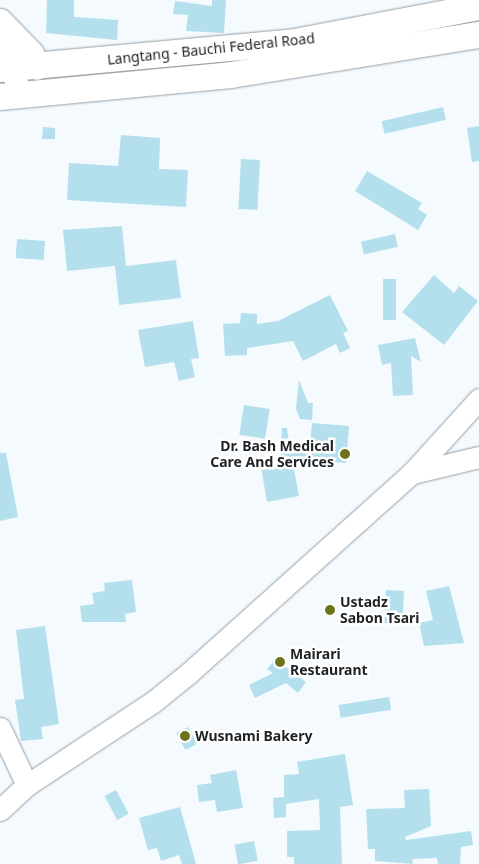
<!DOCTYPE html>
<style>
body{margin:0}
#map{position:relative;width:479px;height:864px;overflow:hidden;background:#f4fafe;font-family:"Noto Sans",sans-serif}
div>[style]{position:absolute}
.building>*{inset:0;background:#b3e0ec;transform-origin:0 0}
.roads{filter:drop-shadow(0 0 1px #979fa5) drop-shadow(0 0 1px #979fa5)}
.minor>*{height:21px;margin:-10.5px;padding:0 10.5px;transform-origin:10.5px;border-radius:10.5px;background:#fff}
.major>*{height:26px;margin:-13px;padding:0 13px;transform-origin:13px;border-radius:13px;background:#fff}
.dots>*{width:14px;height:14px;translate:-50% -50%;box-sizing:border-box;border:2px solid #fff;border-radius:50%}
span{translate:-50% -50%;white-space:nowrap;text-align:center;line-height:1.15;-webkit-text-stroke:5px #fff;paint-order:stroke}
.street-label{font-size:14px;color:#1f2225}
.poi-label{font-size:14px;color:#1f2225;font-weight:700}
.right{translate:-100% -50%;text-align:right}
.left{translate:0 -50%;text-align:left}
</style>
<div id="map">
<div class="building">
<i style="clip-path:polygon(47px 0,74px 0,74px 17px,118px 20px,117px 40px,46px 33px)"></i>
<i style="clip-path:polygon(212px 0,226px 0,224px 33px,186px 31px,188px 15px,173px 14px,175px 1px,212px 6px)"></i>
<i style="left:443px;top:107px;width:13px;height:63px;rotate:77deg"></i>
<i style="clip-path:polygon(479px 126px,479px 161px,472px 162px,467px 128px)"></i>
<i style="clip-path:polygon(43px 127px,55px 128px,55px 139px,42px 139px)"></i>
<i style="clip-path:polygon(121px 135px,160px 138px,159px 169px,188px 170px,186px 207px,67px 200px,69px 163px,118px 166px)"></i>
<i style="left:241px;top:159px;width:19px;height:50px;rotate:3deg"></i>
<i style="clip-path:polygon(367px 171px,422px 203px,418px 209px,427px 215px,418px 230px,355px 191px)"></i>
<i style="clip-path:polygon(122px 226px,126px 266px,176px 260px,181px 298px,119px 305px,115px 266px,67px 271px,63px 230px)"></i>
<i style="left:395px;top:234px;width:13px;height:35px;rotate:77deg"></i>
<i style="left:17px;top:239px;width:28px;height:19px;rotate:4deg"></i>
<i style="clip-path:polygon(434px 275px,454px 293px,459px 286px,478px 301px,444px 345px,402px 312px)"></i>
<i style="left:383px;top:279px;width:13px;height:41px"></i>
<i style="clip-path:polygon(330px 295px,348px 331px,343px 333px,350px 348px,340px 353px,336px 344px,303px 361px,293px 341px,247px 348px,247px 355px,225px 356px,223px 324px,240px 323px,241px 313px,257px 314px,257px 324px,278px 321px)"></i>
<i style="clip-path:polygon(193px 321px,199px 358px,191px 359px,195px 377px,179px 381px,174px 362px,145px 367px,138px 330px)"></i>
<i style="clip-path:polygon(415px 338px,421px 362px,411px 356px,413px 395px,393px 396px,391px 363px,382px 365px,378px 345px)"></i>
<i style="clip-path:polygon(299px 380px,308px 403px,313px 403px,312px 420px,300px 419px,296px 409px)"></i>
<i style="left:244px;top:405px;width:26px;height:30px;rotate:9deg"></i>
<i style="clip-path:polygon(312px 423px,349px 426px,346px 463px,292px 459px,299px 496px,267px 502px,261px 467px,280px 464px,282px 428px,287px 428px,289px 443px,310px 444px)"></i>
<i style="clip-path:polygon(0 453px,6px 453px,18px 517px,0 521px)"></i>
<i style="clip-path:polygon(132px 580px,136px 612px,125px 614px,126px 622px,82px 622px,80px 606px,94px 604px,92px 593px,105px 591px,104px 583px)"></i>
<i style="clip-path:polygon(449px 586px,464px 643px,424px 646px,419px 623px,433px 620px,426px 591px)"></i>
<i style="left:386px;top:590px;width:18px;height:33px;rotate:3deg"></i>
<i style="clip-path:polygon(45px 626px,59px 724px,41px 727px,43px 739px,21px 741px,15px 700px,24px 699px,16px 630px)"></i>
<i style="clip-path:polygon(275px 659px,306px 682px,298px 693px,286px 683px,255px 698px,249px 685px,273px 673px,267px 669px)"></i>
<i style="left:389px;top:697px;width:13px;height:51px;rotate:81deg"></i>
<i style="left:188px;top:727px;width:19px;height:13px;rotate:62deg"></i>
<i style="clip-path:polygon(345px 754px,353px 805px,340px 807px,342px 864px,294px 864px,294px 857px,287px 857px,287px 831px,320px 830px,319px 799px,286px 804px,286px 817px,274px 818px,273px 798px,284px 797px,284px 775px,299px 774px,297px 762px)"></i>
<i style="clip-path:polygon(236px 770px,243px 808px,217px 812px,215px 800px,199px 802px,197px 785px,212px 783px,210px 775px)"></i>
<i style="clip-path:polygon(429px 789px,431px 826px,405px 837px,406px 840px,471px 831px,473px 845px,461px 847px,460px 864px,438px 864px,437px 858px,412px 859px,413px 864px,375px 861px,375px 849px,368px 849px,366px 809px,405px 808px,404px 790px)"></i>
<i style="left:116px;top:790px;width:27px;height:13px;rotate:62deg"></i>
<i style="clip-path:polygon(180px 807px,196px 864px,182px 864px,179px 855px,161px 861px,157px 848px,148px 850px,139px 818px)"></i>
<i style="left:254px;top:841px;width:20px;height:20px;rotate:79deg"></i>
</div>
<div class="roads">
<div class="minor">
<i style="left:0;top:34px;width:36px;rotate:77deg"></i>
<i style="left:8px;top:69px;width:16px;rotate:55deg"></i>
<i style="left:412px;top:473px;width:69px;rotate:-13.4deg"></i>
<i style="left:0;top:728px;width:63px;rotate:64.7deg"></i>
<i style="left:0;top:810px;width:37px;rotate:-43deg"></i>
<i style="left:27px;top:785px;width:151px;rotate:-33.4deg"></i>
<i style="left:153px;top:702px;width:48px;rotate:-39deg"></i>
<i style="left:190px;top:672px;width:298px;rotate:-41.9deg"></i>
<i style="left:412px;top:473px;width:100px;rotate:-47.8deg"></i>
</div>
<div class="major">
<i style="left:0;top:22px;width:45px;rotate:45.9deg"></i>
<i style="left:31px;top:54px;width:14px;rotate:65deg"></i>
<i style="left:0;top:69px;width:296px;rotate:-5.2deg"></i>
<i style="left:295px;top:42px;width:187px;rotate:-10.8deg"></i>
<i style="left:0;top:97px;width:232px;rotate:-5.4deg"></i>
<i style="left:231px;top:75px;width:251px;rotate:-9.2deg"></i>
</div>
</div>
<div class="dots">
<i style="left:345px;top:454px;background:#6d731a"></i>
<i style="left:330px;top:610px;background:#6d731a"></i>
<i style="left:280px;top:662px;background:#6d731a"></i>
<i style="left:185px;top:736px;background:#6d731a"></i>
</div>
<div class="street-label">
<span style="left:211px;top:49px;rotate:-6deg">Langtang - Bauchi Federal Road</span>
</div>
<div class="poi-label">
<span class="right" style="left:334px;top:454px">Dr. Bash Medical<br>Care And Services</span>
<span class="left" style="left:340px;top:610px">Ustadz<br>Sabon Tsari</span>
<span class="left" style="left:290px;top:662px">Mairari<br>Restaurant</span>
<span class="left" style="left:195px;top:736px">Wusnami Bakery</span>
</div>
</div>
